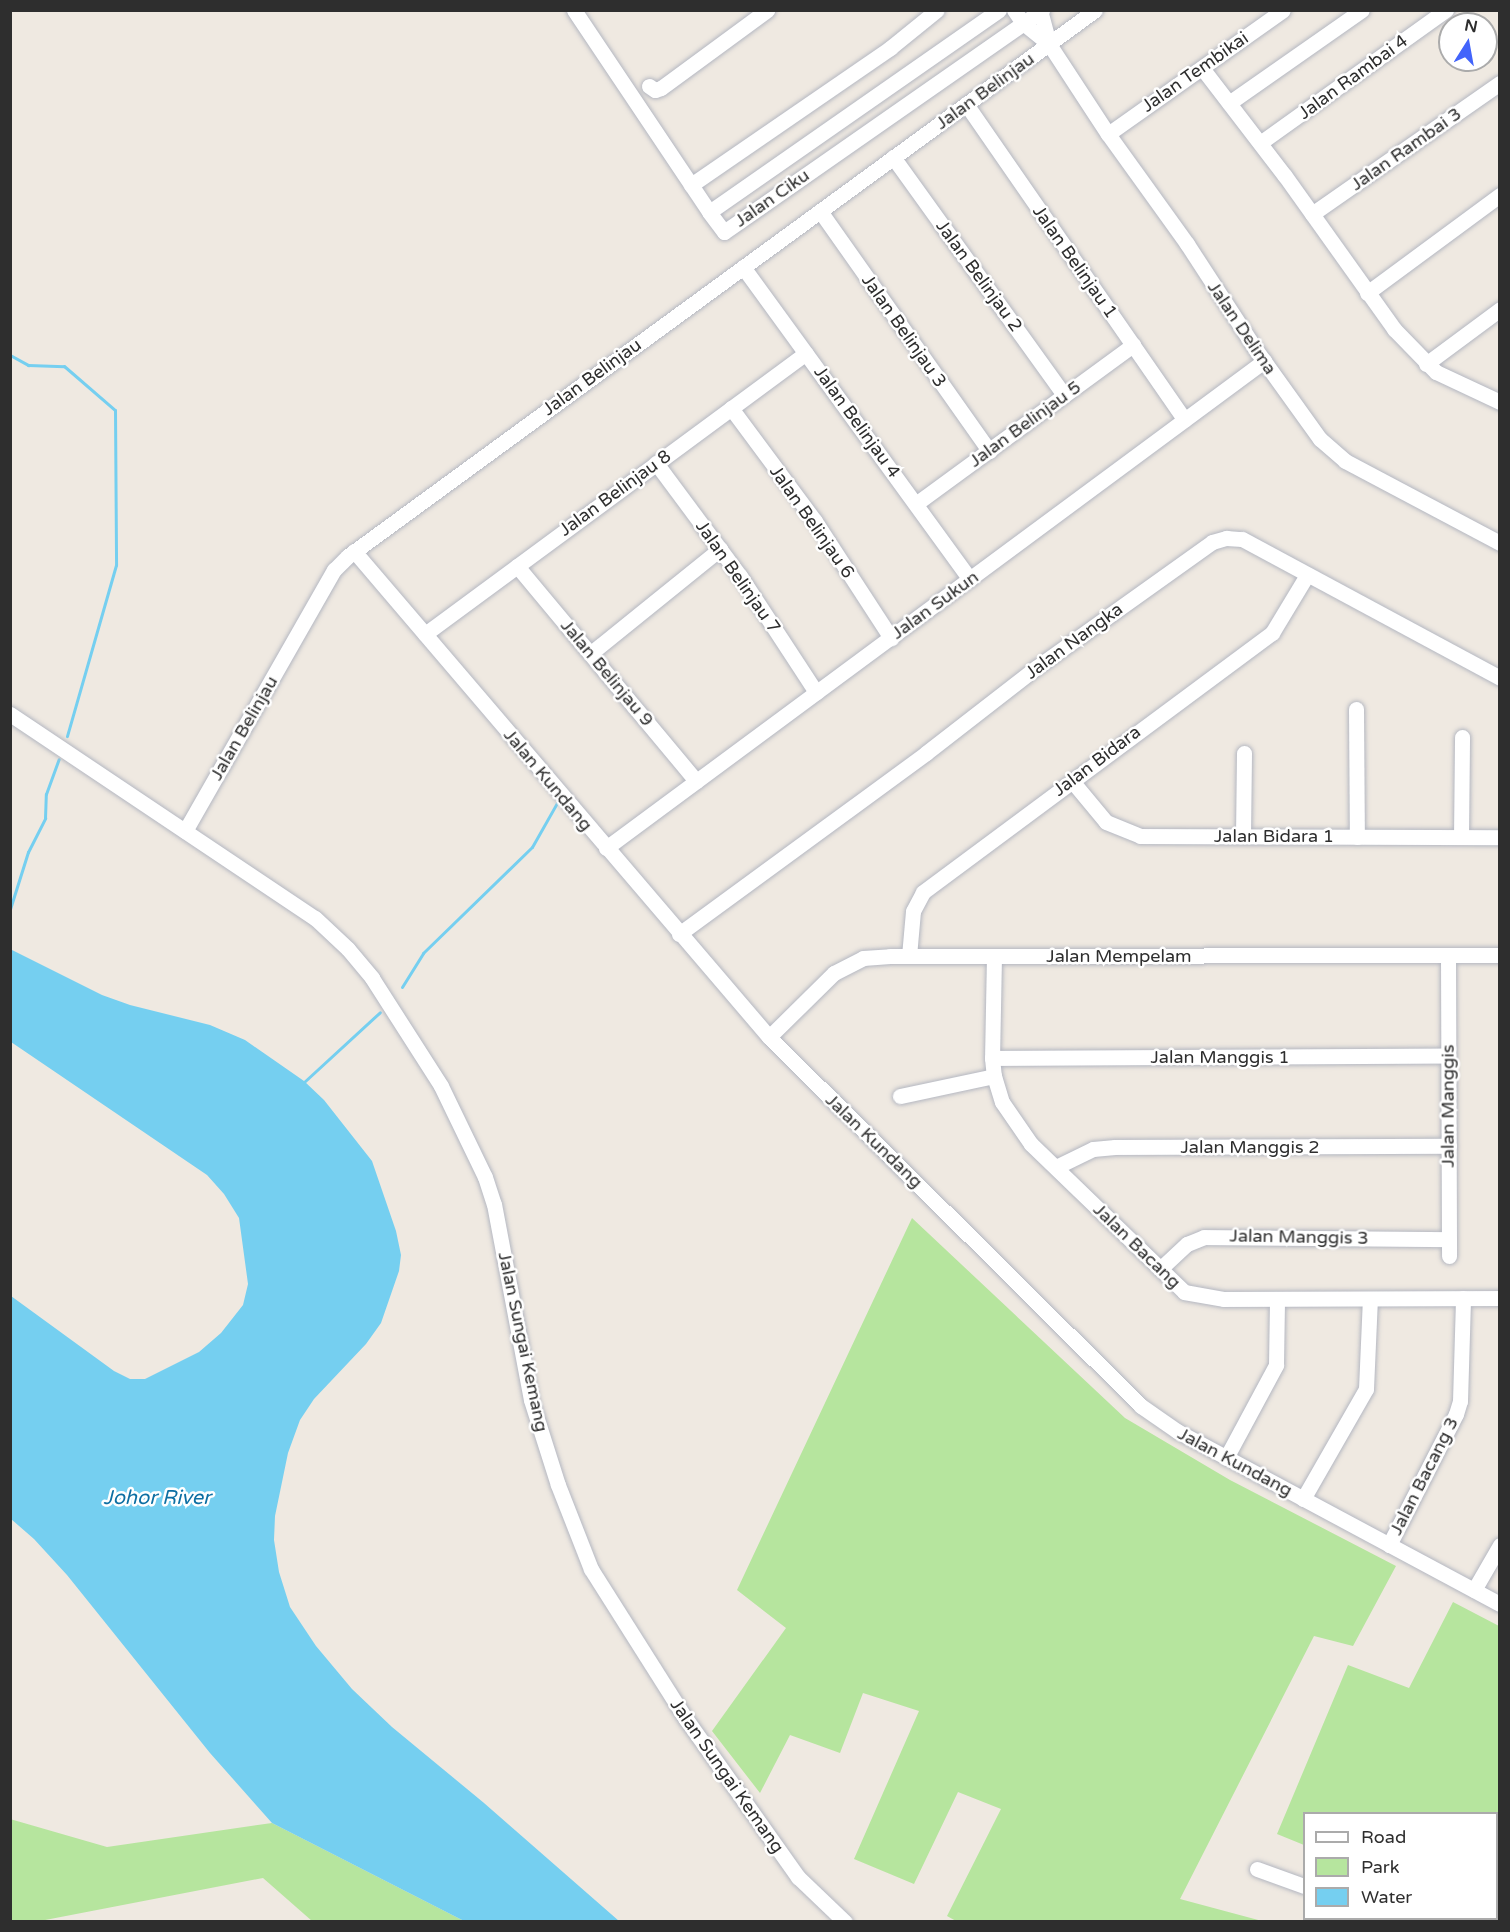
<!DOCTYPE html>
<style>
body{margin:0}
#map{position:relative;width:1510px;height:1932px;overflow:hidden;background:#efe9e1;font-family:"Varela Round",sans-serif}
div>[style]{position:absolute}
.green>*{inset:0;background:#b6e59e}
.water>*{inset:0;background:#75cff0}
.stream>*{height:3px;margin:-1.5px;padding:0 1.5px;transform-origin:1.5px;border-radius:1.5px;background:#75cff0}
.roads{filter:drop-shadow(0 0 2px #b4b7c1) drop-shadow(0 0 2px #b4b7c1)}
.minor>*{height:15px;margin:-7.5px;padding:0 7.5px;transform-origin:7.5px;border-radius:7.5px;background:#fff}
span{translate:-50% -50%;white-space:nowrap;text-align:center;line-height:1.15;-webkit-text-stroke:5px #fff;paint-order:stroke}
.street-label{font-size:18px;color:#2e2e2e}
.water-label{font-size:20px;color:#0d6fa3;font-style:italic}
.frame{position:absolute;inset:0;border:12px solid #2e2e2e;pointer-events:none}
.legend{position:absolute;left:1303px;top:1812px;width:195px;height:108px;box-sizing:border-box;background:#fff;border:2px solid #ababab;margin:0;padding:8px 10px;list-style:none;font-size:18px;color:#2e2e2e}
.legend li{display:flex;align-items:center;gap:12px;height:30px}
.legend b{width:30px;border:2px solid #ababab}
.north{position:absolute;left:1438px;top:12px;width:60px;height:60px;box-sizing:border-box;background:#fff;border:2px solid #ababab;border-radius:50%;rotate:11deg;font-size:16px;font-weight:700;line-height:24px;text-align:center;color:#2e2e2e}
.north::after{content:'';display:block;margin:auto;width:21px;height:27px;background:#4264fb;clip-path:polygon(50% 0,100% 100%,50% 72%,0 100%)}
</style>
<div id="map">
<div class="green">
<i style="clip-path:polygon(912px 1218px,1125px 1418px,1230px 1480px,1396px 1566px,1353px 1646px,1314px 1636px,1180px 1899px,1262px 1921px,956px 1921px,947px 1916px,1001px 1809px,958px 1792px,914px 1884px,854px 1859px,919px 1711px,863px 1693px,840px 1753px,790px 1735px,760px 1793px,712px 1731px,786px 1628px,737px 1590px)"></i>
<i style="clip-path:polygon(1453px 1602px,1499px 1626px,1499px 1921px,1416px 1922px,1406px 1919px,1496px 1918px,1496px 1814px,1304px 1814px,1304px 1845px,1277px 1834px,1348px 1665px,1409px 1688px)"></i>
<i style="clip-path:polygon(10px 1819px,107px 1847px,272px 1823px,464px 1921px,312px 1921px,263px 1878px,40px 1921px,11px 1921px)"></i>
</div>
<div class="water">
<i style="clip-path:polygon(10px 949px,102px 995px,130px 1005px,210px 1025px,245px 1040px,304px 1081px,324px 1100px,372px 1161px,396px 1231px,401px 1255px,399px 1271px,381px 1323px,366px 1344px,314px 1399px,300px 1420px,288px 1453px,275px 1516px,274px 1540px,279px 1572px,290px 1607px,316px 1646px,352px 1689px,392px 1727px,484px 1803px,619px 1921px,464px 1921px,272px 1823px,210px 1753px,67px 1575px,34px 1539px,11px 1519px,11px 1296px,114px 1371px,130px 1379px,145px 1379px,199px 1352px,221px 1333px,243px 1305px,248px 1284px,239px 1218px,224px 1194px,207px 1175px,11px 1042px)"></i>
</div>
<div class="stream">
<i style="left:10px;top:355px;width:21px;rotate:29deg"></i>
<i style="left:28px;top:365px;width:36px;rotate:2deg"></i>
<i style="left:64px;top:366px;width:67px;rotate:40.8deg"></i>
<i style="left:115px;top:410px;width:155px;rotate:89.6deg"></i>
<i style="left:116px;top:565px;width:178px;rotate:106deg"></i>
<i style="left:10px;top:909px;width:60px;rotate:-72.5deg"></i>
<i style="left:28px;top:852px;width:38px;rotate:-63deg"></i>
<i style="left:45px;top:818px;width:24px;rotate:-88deg"></i>
<i style="left:46px;top:794px;width:37px;rotate:-70deg"></i>
<i style="left:402px;top:987px;width:40px;rotate:-58deg"></i>
<i style="left:423px;top:953px;width:152px;rotate:-44.2deg"></i>
<i style="left:532px;top:847px;width:53px;rotate:-60.5deg"></i>
<i style="left:304px;top:1082px;width:103px;rotate:-42.6deg"></i>
</div>
<div class="roads">
<div class="minor">
<i style="left:574px;top:10px;width:243px;rotate:56.2deg"></i>
<i style="left:999px;top:10px;width:353px;rotate:145.1deg"></i>
<i style="left:709px;top:212px;width:25px;rotate:53deg"></i>
<i style="left:724px;top:232px;width:388px;rotate:-34.9deg"></i>
<i style="left:1014px;top:10px;width:16px;rotate:55deg"></i>
<i style="left:1023px;top:23px;width:33px;rotate:39deg"></i>
<i style="left:1040px;top:10px;width:35px;rotate:75deg"></i>
<i style="left:1049px;top:44px;width:108px;rotate:56.8deg"></i>
<i style="left:1108px;top:134px;width:135px;rotate:54.3deg"></i>
<i style="left:1187px;top:244px;width:126px;rotate:56.9deg"></i>
<i style="left:1256px;top:350px;width:110px;rotate:54.3deg"></i>
<i style="left:1320px;top:439px;width:33px;rotate:41deg"></i>
<i style="left:1345px;top:461px;width:175px;rotate:27.9deg"></i>
<i style="left:1202px;top:68px;width:136px;rotate:52.5deg"></i>
<i style="left:1285px;top:176px;width:188px;rotate:54.5deg"></i>
<i style="left:1394px;top:329px;width:60px;rotate:45.7deg"></i>
<i style="left:1436px;top:372px;width:71px;rotate:25.1deg"></i>
<i style="left:649px;top:86px;width:7px;rotate:34deg"></i>
<i style="left:655px;top:90px;width:6px;rotate:-18deg"></i>
<i style="left:661px;top:88px;width:132px;rotate:-36.3deg"></i>
<i style="left:1229px;top:103px;width:162px;rotate:-35deg"></i>
<i style="left:966px;top:104px;width:384px;rotate:55.3deg"></i>
<i style="left:1108px;top:134px;width:214px;rotate:-35.3deg"></i>
<i style="left:1260px;top:143px;width:229px;rotate:-35.6deg"></i>
<i style="left:893px;top:157px;width:293px;rotate:54.3deg"></i>
<i style="left:691px;top:185px;width:242px;rotate:-34.5deg"></i>
<i style="left:890px;top:48px;width:60px;rotate:-39deg"></i>
<i style="left:820px;top:211px;width:294px;rotate:54.8deg"></i>
<i style="left:1312px;top:214px;width:229px;rotate:-34.9deg"></i>
<i style="left:743px;top:267px;width:386px;rotate:54deg"></i>
<i style="left:1367px;top:293px;width:165px;rotate:-36.4deg"></i>
<i style="left:1426px;top:364px;width:92px;rotate:-36.6deg"></i>
<i style="left:731px;top:408px;width:141px;rotate:53.4deg"></i>
<i style="left:815px;top:521px;width:140px;rotate:57deg"></i>
<i style="left:656px;top:463px;width:141px;rotate:53.4deg"></i>
<i style="left:740px;top:576px;width:139px;rotate:56.8deg"></i>
<i style="left:917px;top:503px;width:268px;rotate:-36.2deg"></i>
<i style="left:354px;top:551px;width:639px;rotate:49.51deg"></i>
<i style="left:769px;top:1037px;width:524px;rotate:44.77deg"></i>
<i style="left:1141px;top:1406px;width:44px;rotate:34.8deg"></i>
<i style="left:1177px;top:1431px;width:366px;rotate:28.2deg"></i>
<i style="left:517px;top:566px;width:280px;rotate:50.2deg"></i>
<i style="left:425px;top:634px;width:473px;rotate:-36.4deg"></i>
<i style="left:591px;top:653px;width:166px;rotate:-38.9deg"></i>
<i style="left:1356px;top:709px;width:128px;rotate:89.6deg"></i>
<i style="left:10px;top:714px;width:367px;rotate:33.8deg"></i>
<i style="left:315px;top:918px;width:45px;rotate:43.2deg"></i>
<i style="left:348px;top:949px;width:38px;rotate:50deg"></i>
<i style="left:372px;top:978px;width:128px;rotate:57.4deg"></i>
<i style="left:441px;top:1086px;width:101px;rotate:64.2deg"></i>
<i style="left:485px;top:1177px;width:28px;rotate:72deg"></i>
<i style="left:494px;top:1204px;width:199px;rotate:79.3deg"></i>
<i style="left:531px;top:1400px;width:89px;rotate:72.4deg"></i>
<i style="left:558px;top:1485px;width:90px;rotate:68.6deg"></i>
<i style="left:591px;top:1569px;width:178px;rotate:57.7deg"></i>
<i style="left:686px;top:1719px;width:194px;rotate:54.7deg"></i>
<i style="left:798px;top:1877px;width:65px;rotate:43.8deg"></i>
<i style="left:1072px;top:781px;width:53px;rotate:50.3deg"></i>
<i style="left:1106px;top:822px;width:37px;rotate:22deg"></i>
<i style="left:1140px;top:836px;width:360px;rotate:0.2deg"></i>
<i style="left:185px;top:831px;width:301px;rotate:-60.3deg"></i>
<i style="left:334px;top:570px;width:20px;rotate:-45deg"></i>
<i style="left:348px;top:556px;width:925px;rotate:-36.16deg"></i>
<i style="left:1243px;top:836px;width:83px;rotate:-89.3deg"></i>
<i style="left:1461px;top:837px;width:100px;rotate:-89.4deg"></i>
<i style="left:606px;top:848px;width:819px;rotate:-36.51deg"></i>
<i style="left:679px;top:934px;width:306px;rotate:-36.2deg"></i>
<i style="left:926px;top:753px;width:140px;rotate:-37.8deg"></i>
<i style="left:1037px;top:667px;width:215px;rotate:-35.5deg"></i>
<i style="left:1212px;top:542px;width:15px;rotate:-16deg"></i>
<i style="left:1226px;top:538px;width:16px;rotate:4deg"></i>
<i style="left:1242px;top:539px;width:293px;rotate:28.3deg"></i>
<i style="left:1448px;top:955px;width:301px;rotate:89.8deg"></i>
<i style="left:909px;top:956px;width:45px;rotate:-84.9deg"></i>
<i style="left:913px;top:911px;width:21px;rotate:-62deg"></i>
<i style="left:923px;top:892px;width:435px;rotate:-36.6deg"></i>
<i style="left:1272px;top:633px;width:68px;rotate:-58.9deg"></i>
<i style="left:994px;top:956px;width:102px;rotate:91.1deg"></i>
<i style="left:992px;top:1058px;width:18px;rotate:84deg"></i>
<i style="left:994px;top:1076px;width:27px;rotate:73deg"></i>
<i style="left:1002px;top:1102px;width:51px;rotate:55.4deg"></i>
<i style="left:1031px;top:1144px;width:213px;rotate:44deg"></i>
<i style="left:1184px;top:1292px;width:41px;rotate:9.9deg"></i>
<i style="left:1224px;top:1299px;width:276px;rotate:-0.2deg"></i>
<i style="left:769px;top:1037px;width:91px;rotate:-44.6deg"></i>
<i style="left:834px;top:973px;width:33px;rotate:-27deg"></i>
<i style="left:863px;top:958px;width:27px;rotate:-4deg"></i>
<i style="left:890px;top:956px;width:610px;rotate:-0.09deg"></i>
<i style="left:992px;top:1058px;width:456px;rotate:-0.3deg"></i>
<i style="left:900px;top:1096px;width:96px;rotate:-12deg"></i>
<i style="left:1056px;top:1167px;width:41px;rotate:-25.9deg"></i>
<i style="left:1093px;top:1149px;width:22px;rotate:-5deg"></i>
<i style="left:1115px;top:1147px;width:334px;rotate:-0.2deg"></i>
<i style="left:1160px;top:1269px;width:37px;rotate:-43deg"></i>
<i style="left:1187px;top:1244px;width:18px;rotate:-22deg"></i>
<i style="left:1204px;top:1237px;width:245px;rotate:0.5deg"></i>
<i style="left:1226px;top:1458px;width:106px;rotate:-61.7deg"></i>
<i style="left:1276px;top:1365px;width:66px;rotate:-89.1deg"></i>
<i style="left:1303px;top:1499px;width:127px;rotate:-60.2deg"></i>
<i style="left:1366px;top:1389px;width:90px;rotate:-87.5deg"></i>
<i style="left:1389px;top:1545px;width:147px;rotate:-62.9deg"></i>
<i style="left:1456px;top:1414px;width:14px;rotate:-73deg"></i>
<i style="left:1460px;top:1401px;width:103px;rotate:-88.3deg"></i>
<i style="left:1474px;top:1590px;width:52px;rotate:-60deg"></i>
<i style="left:1257px;top:1869px;width:50px;rotate:19.9deg"></i>
<i style="left:1320px;top:1922px;width:4px;rotate:-76deg"></i>
</div>
</div>
<div class="street-label">
<span style="left:1195px;top:72px;rotate:-35deg">Jalan Tembikai</span>
<span style="left:1353px;top:77px;rotate:-36deg">Jalan Rambai 4</span>
<span style="left:985px;top:91px;rotate:-36deg">Jalan Belinjau</span>
<span style="left:1406px;top:149px;rotate:-35deg">Jalan Rambai 3</span>
<span style="left:772px;top:198px;rotate:-35deg">Jalan Ciku</span>
<span style="left:1075px;top:262px;rotate:55deg">Jalan Belinjau 1</span>
<span style="left:979px;top:276px;rotate:54deg">Jalan Belinjau 2</span>
<span style="left:1242px;top:328px;rotate:56deg">Jalan Delima</span>
<span style="left:904px;top:331px;rotate:55deg">Jalan Belinjau 3</span>
<span style="left:592px;top:377px;rotate:-36deg">Jalan Belinjau</span>
<span style="left:857px;top:422px;rotate:54deg">Jalan Belinjau 4</span>
<span style="left:1025px;top:424px;rotate:-36deg">Jalan Belinjau 5</span>
<span style="left:615px;top:493px;rotate:-36deg">Jalan Belinjau 8</span>
<span style="left:812px;top:522px;rotate:55deg">Jalan Belinjau 6</span>
<span style="left:738px;top:577px;rotate:55deg">Jalan Belinjau 7</span>
<span style="left:935px;top:605px;rotate:-36deg">Jalan Sukun</span>
<span style="left:1074px;top:641px;rotate:-36deg">Jalan Nangka</span>
<span style="left:607px;top:673px;rotate:50deg">Jalan Belinjau 9</span>
<span style="left:244px;top:728px;rotate:-60deg">Jalan Belinjau</span>
<span style="left:1097px;top:761px;rotate:-37deg">Jalan Bidara</span>
<span style="left:548px;top:780px;rotate:50deg">Jalan Kundang</span>
<span style="left:1274px;top:836px">Jalan Bidara 1</span>
<span style="left:1119px;top:956px">Jalan Mempelam</span>
<span style="left:1220px;top:1057px">Jalan Manggis 1</span>
<span style="left:1448px;top:1106px;rotate:-90deg">Jalan Manggis</span>
<span style="left:874px;top:1141px;rotate:44deg">Jalan Kundang</span>
<span style="left:1250px;top:1147px">Jalan Manggis 2</span>
<span style="left:1299px;top:1237px;rotate:1deg">Jalan Manggis 3</span>
<span style="left:1137px;top:1246px;rotate:44deg">Jalan Bacang</span>
<span style="left:523px;top:1342px;rotate:78deg">Jalan Sungai Kemang</span>
<span style="left:1235px;top:1462px;rotate:28deg">Jalan Kundang</span>
<span style="left:1424px;top:1476px;rotate:-63deg">Jalan Bacang 3</span>
<span style="left:727px;top:1776px;rotate:55deg">Jalan Sungai Kemang</span>
</div>
<div class="water-label">
<span style="left:157px;top:1498px">Johor River</span>
</div>
<div class="frame"></div>
<ul class="legend">
<li><b style="height:8px;background:#fff"></b>Road</li>
<li><b style="height:16px;background:#b6e59e"></b>Park</li>
<li><b style="height:16px;background:#75cff0"></b>Water</li>
</ul>
<div class="north">N</div>
</div>
